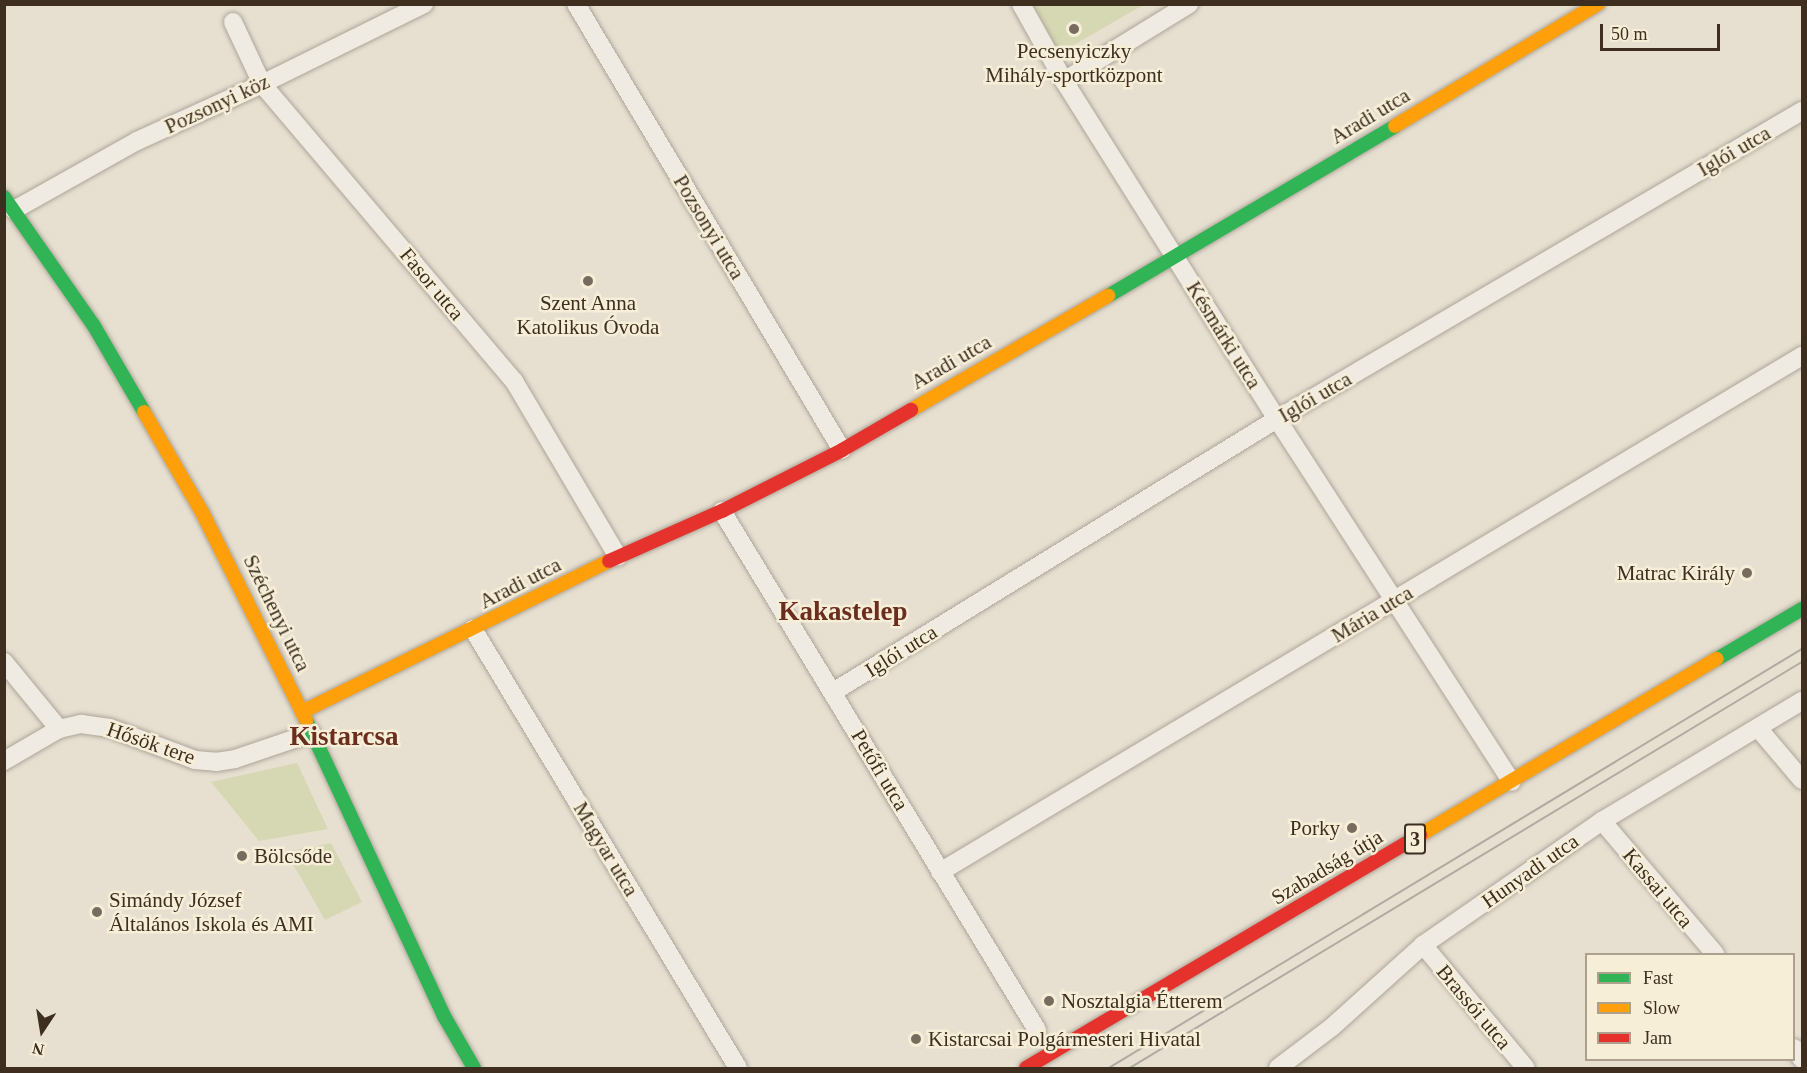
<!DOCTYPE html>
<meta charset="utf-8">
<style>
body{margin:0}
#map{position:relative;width:1807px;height:1073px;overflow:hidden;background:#e7e0d1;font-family:"Times New Roman",serif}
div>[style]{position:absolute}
.green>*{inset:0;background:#d6d7b3}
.roads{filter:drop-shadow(0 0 2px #ada599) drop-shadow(0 0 2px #ada599)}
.street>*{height:18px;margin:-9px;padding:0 9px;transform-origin:9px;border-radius:9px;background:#efebe3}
.fast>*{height:14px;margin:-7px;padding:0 7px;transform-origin:7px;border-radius:7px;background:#30b455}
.slow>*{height:14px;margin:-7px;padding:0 7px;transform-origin:7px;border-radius:7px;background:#ff9f0a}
.jam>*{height:14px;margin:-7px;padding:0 7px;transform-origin:7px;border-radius:7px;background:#e5322d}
.tram>*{height:1.5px;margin:-0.75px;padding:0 0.75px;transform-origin:0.75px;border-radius:0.75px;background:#afaaa2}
.dots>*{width:16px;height:16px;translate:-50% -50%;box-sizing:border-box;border:3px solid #f7eed8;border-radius:50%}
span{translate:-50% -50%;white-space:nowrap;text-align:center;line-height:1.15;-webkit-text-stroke:5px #f7eed8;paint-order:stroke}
.shield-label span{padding:2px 4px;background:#f7eed8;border:2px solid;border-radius:4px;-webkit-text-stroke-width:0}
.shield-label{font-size:20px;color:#3d2e20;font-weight:700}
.poi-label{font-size:21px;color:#3d2e20}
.right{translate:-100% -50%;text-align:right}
.left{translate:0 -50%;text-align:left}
.street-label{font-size:21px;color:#3d2e20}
.district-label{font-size:27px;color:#6b2e1e;font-weight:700}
.frame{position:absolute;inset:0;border:6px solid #3d2e20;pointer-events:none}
.legend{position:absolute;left:1585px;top:953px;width:210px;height:108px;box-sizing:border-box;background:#f7eed8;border:2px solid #ada18e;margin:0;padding:8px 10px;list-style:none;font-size:18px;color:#3d2e20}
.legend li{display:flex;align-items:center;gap:12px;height:30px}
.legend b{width:30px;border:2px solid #ada18e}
.north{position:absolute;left:12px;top:1001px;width:60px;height:60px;-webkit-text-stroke:4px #f7eed8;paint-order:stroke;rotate:192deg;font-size:16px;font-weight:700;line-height:24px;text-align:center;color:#3d2e20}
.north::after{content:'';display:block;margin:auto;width:21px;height:27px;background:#3d2e20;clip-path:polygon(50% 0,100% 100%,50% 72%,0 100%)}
.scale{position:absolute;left:1600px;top:24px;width:120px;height:27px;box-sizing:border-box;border:3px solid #3d2e20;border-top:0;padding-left:8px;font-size:18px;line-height:21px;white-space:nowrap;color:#3d2e20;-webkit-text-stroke:4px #f7eed8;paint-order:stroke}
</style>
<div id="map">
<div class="green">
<i style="clip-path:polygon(1033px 5px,1143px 5px,1060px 53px)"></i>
<i style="clip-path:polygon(297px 763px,328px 829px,259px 841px,211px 782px)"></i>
<i style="clip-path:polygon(331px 843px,362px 902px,325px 920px,286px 852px)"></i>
</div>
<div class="roads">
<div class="street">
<i style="left:576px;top:4px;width:519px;rotate:59.19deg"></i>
<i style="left:1021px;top:4px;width:88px;rotate:60.8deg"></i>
<i style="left:1064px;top:81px;width:400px;rotate:57.8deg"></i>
<i style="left:1277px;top:419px;width:432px;rotate:57.1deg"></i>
<i style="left:233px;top:22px;width:68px;rotate:64.9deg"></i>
<i style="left:262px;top:84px;width:390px;rotate:49.7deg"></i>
<i style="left:514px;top:381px;width:204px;rotate:59.4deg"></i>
<i style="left:1064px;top:81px;width:147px;rotate:-31.6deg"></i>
<i style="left:14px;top:210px;width:141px;rotate:-29.3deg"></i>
<i style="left:137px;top:141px;width:137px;rotate:-24.5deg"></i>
<i style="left:262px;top:84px;width:181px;rotate:-26.3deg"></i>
<i style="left:722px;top:511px;width:607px;rotate:58.74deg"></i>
<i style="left:473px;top:629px;width:513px;rotate:58.88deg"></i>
<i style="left:4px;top:662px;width:87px;rotate:50.6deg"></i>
<i style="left:833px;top:692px;width:521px;rotate:-31.59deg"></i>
<i style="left:1277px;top:419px;width:609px;rotate:-30.4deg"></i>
<i style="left:1758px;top:728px;width:68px;rotate:49.8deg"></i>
<i style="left:4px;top:761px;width:64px;rotate:-30.2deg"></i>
<i style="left:59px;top:729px;width:23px;rotate:-13deg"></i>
<i style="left:81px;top:724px;width:29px;rotate:8deg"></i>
<i style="left:110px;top:728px;width:91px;rotate:20.6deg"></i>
<i style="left:195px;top:760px;width:21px;rotate:5deg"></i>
<i style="left:216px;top:762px;width:19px;rotate:-9deg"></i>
<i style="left:235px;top:759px;width:81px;rotate:-18.7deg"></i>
<i style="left:1602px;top:821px;width:175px;rotate:49.6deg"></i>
<i style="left:940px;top:872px;width:1005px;rotate:-30.91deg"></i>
<i style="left:1423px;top:945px;width:160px;rotate:50.1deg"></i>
<i style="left:1794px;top:1048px;width:14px;rotate:54deg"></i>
<i style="left:1278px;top:1068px;width:68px;rotate:-37.2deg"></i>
<i style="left:1332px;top:1027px;width:122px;rotate:-42deg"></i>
<i style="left:1423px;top:945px;width:218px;rotate:-34.7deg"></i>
<i style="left:1602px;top:821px;width:233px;rotate:-31deg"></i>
</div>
<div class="fast">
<i style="left:4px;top:197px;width:157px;rotate:55.1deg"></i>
<i style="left:94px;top:326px;width:99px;rotate:59.8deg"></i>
<i style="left:1108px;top:296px;width:334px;rotate:-30.6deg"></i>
<i style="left:1717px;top:659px;width:99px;rotate:-30.5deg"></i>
<i style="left:306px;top:720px;width:327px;rotate:65deg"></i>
<i style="left:444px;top:1016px;width:60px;rotate:60deg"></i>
</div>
<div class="slow">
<i style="left:1395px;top:126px;width:237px;rotate:-31deg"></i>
<i style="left:911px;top:410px;width:228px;rotate:-30.1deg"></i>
<i style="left:144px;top:412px;width:116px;rotate:59.9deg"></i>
<i style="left:202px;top:512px;width:233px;rotate:63.4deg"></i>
<i style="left:302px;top:712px;width:342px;rotate:-26.2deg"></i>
<i style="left:1420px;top:835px;width:345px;rotate:-30.7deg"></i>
</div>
<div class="jam">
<i style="left:609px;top:561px;width:124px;rotate:-23.9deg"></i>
<i style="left:722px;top:511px;width:135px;rotate:-26.9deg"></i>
<i style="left:842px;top:450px;width:80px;rotate:-30.1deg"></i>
<i style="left:1026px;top:1068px;width:458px;rotate:-30.6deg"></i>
</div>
</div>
<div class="tram">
<i style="left:1109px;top:1068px;width:810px;rotate:-31.16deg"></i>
<i style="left:1130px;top:1068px;width:785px;rotate:-31.14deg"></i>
</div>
<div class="dots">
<i style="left:1074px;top:29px;background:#786c5e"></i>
<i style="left:588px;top:281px;background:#786c5e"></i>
<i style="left:1747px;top:573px;background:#786c5e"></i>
<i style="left:1352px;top:828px;background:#786c5e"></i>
<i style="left:242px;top:856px;background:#786c5e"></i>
<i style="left:97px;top:912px;background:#786c5e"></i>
<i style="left:1049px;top:1001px;background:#786c5e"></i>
<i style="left:916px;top:1039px;background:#786c5e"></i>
</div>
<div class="shield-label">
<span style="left:1415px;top:839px">3</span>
</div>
<div class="poi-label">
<span style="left:1074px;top:63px">Pecsenyiczky<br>Mihály-sportközpont</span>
<span style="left:588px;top:315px">Szent Anna<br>Katolikus Óvoda</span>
<span class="right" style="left:1735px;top:573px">Matrac Király</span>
<span class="right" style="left:1340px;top:828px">Porky</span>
<span class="left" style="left:254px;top:856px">Bölcsőde</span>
<span class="left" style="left:109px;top:912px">Simándy József<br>Általános Iskola és AMI</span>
<span class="left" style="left:1061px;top:1001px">Nosztalgia Étterem</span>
<span class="left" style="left:928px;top:1039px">Kistarcsai Polgármesteri Hivatal</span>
</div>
<div class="street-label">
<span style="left:217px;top:104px;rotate:-25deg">Pozsonyi köz</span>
<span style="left:1370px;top:116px;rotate:-31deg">Aradi utca</span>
<span style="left:1734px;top:151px;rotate:-30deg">Iglói utca</span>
<span style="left:709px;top:227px;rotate:59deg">Pozsonyi utca</span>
<span style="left:432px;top:284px;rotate:50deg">Fasor utca</span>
<span style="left:1224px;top:335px;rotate:58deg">Késmárki utca</span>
<span style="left:951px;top:362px;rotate:-30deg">Aradi utca</span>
<span style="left:1315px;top:397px;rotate:-30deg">Iglói utca</span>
<span style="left:520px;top:583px;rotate:-27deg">Aradi utca</span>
<span style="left:277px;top:613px;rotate:64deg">Széchenyi utca</span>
<span style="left:1372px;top:614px;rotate:-31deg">Mária utca</span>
<span style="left:901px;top:651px;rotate:-32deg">Iglói utca</span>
<span style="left:151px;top:743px;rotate:19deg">Hősök tere</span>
<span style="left:880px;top:770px;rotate:59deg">Petőfi utca</span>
<span style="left:606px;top:849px;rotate:59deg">Magyar utca</span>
<span style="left:1327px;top:867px;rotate:-31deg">Szabadság útja</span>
<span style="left:1530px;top:871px;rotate:-35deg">Hunyadi utca</span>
<span style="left:1658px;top:888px;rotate:50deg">Kassai utca</span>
<span style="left:1474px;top:1007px;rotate:50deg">Brassói utca</span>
</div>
<div class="district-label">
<span style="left:843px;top:612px">Kakastelep</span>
<span style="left:344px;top:737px">Kistarcsa</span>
</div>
<div class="frame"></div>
<ul class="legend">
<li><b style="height:8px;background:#30b455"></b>Fast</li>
<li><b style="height:8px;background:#ff9f0a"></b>Slow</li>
<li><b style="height:8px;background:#e5322d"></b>Jam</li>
</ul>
<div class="north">N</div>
<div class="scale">50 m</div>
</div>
